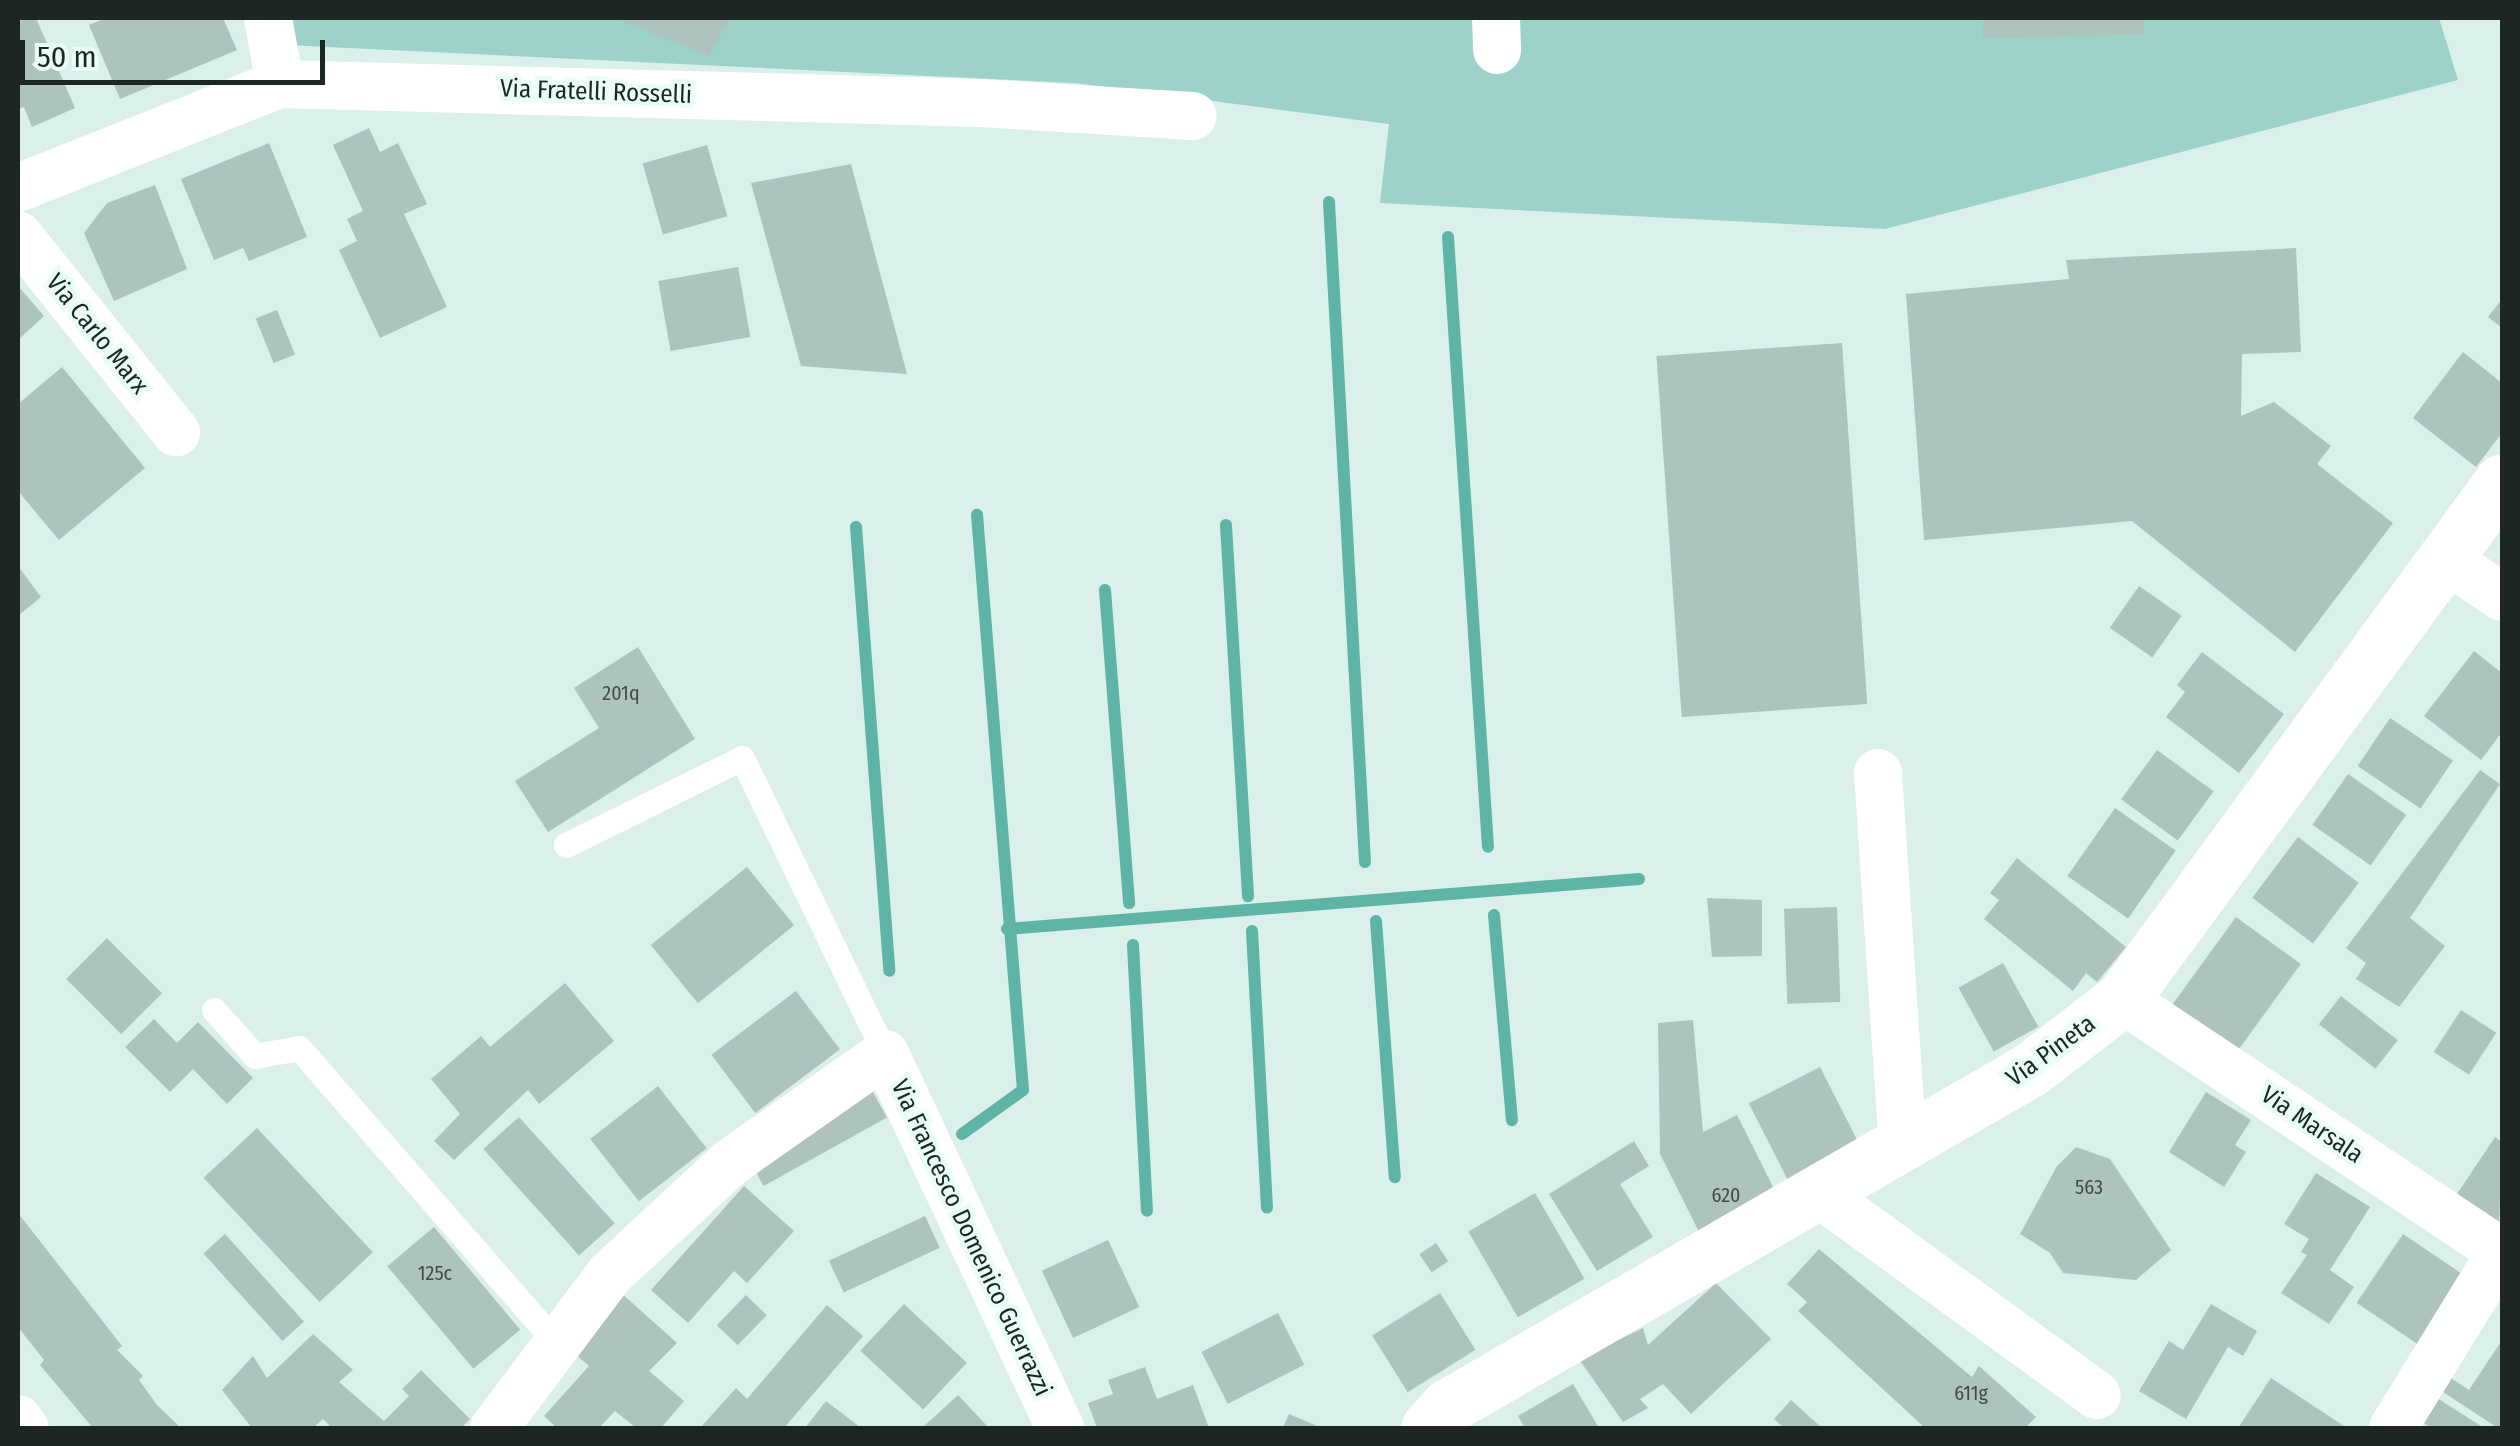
<!DOCTYPE html>
<style>
body{margin:0}
#map{position:relative;width:2520px;height:1446px;overflow:hidden;background:#dbefeb;font-family:"Fira Sans Condensed",sans-serif}
div>[style]{position:absolute}
.green>*{inset:0;background:#9cd2c7}
.stream>*{height:12px;margin:-6px;padding:0 6px;transform-origin:6px;border-radius:6px;background:#5eb5a5}
.building>*{inset:0;background:#aec2be;transform-origin:0 0}
.lane>*{height:25px;margin:-12.5px;padding:0 12.5px;transform-origin:12.5px;border-radius:12.5px;background:#fff}
.street>*{height:48px;margin:-24px;padding:0 24px;transform-origin:24px;border-radius:24px;background:#fff}
.secondary>*{height:55px;margin:-27.5px;padding:0 27.5px;transform-origin:27.5px;border-radius:27.5px;background:#fff}
span{translate:-50% -50%;white-space:nowrap;text-align:center;line-height:1.15;-webkit-text-stroke:9px #e8fdf8;paint-order:stroke}
.number-label{font-size:20px;color:#424d4a}
.number-label span{-webkit-text-stroke-width:0}
.street-label{font-size:25px;color:#1e2624}
.frame{position:absolute;inset:0;border:20px solid #1e2624;pointer-events:none}
.scale{position:absolute;left:20px;top:40px;width:305px;height:45px;box-sizing:border-box;border:5px solid #1e2624;border-top:0;padding-left:12px;font-size:30px;line-height:35px;white-space:nowrap;color:#1e2624;-webkit-text-stroke:8px #e8fdf8;paint-order:stroke}
</style>
<div id="map">
<div class="green">
<i style="clip-path:polygon(281px 18px,2439px 18px,2458px 80px,1885px 229px,1380px 203px,1389px 124px,1075px 83px,286px 45px)"></i>
</div>
<div class="stream">
<i style="left:1329px;top:202px;width:661px;rotate:86.88deg"></i>
<i style="left:1448px;top:237px;width:611px;rotate:86.25deg"></i>
<i style="left:1226px;top:525px;width:372px;rotate:86.6deg"></i>
<i style="left:856px;top:527px;width:445px;rotate:85.7deg"></i>
<i style="left:1105px;top:590px;width:314px;rotate:85.6deg"></i>
<i style="left:1494px;top:915px;width:206px;rotate:85deg"></i>
<i style="left:1376px;top:921px;width:257px;rotate:85.8deg"></i>
<i style="left:1007px;top:929px;width:634px;rotate:-4.52deg"></i>
<i style="left:1252px;top:931px;width:277px;rotate:86.9deg"></i>
<i style="left:1133px;top:945px;width:266px;rotate:87deg"></i>
<i style="left:962px;top:1134px;width:75px;rotate:-35.8deg"></i>
<i style="left:1023px;top:1090px;width:577px;rotate:-94.57deg"></i>
</div>
<div class="building">
<i style="clip-path:polygon(27px 18px,36px 18px,75px 108px,32px 127px,24px 107px,18px 109px,18px 22px)"></i>
<i style="clip-path:polygon(106px 18px,223px 18px,237px 50px,120px 99px,89px 25px)"></i>
<i style="clip-path:polygon(614px 18px,730px 18px,709px 56px)"></i>
<i style="clip-path:polygon(1983px 18px,2144px 18px,2144px 34px,1983px 38px)"></i>
<i style="clip-path:polygon(369px 128px,380px 152px,398px 143px,427px 204px,404px 214px,447px 307px,380px 338px,339px 250px,357px 241px,347px 219px,363px 211px,333px 145px)"></i>
<i style="clip-path:polygon(269px 143px,307px 237px,249px 261px,243px 248px,214px 260px,181px 179px)"></i>
<i style="left:707px;top:145px;width:74px;height:67px;rotate:74deg"></i>
<i style="clip-path:polygon(851px 164px,907px 374px,801px 366px,751px 183px)"></i>
<i style="clip-path:polygon(155px 185px,187px 269px,114px 301px,84px 233px,107px 203px)"></i>
<i style="clip-path:polygon(2296px 248px,2301px 352px,2242px 354px,2241px 416px,2274px 402px,2331px 446px,2317px 464px,2393px 523px,2295px 652px,2132px 521px,1924px 540px,1906px 294px,2069px 279px,2066px 260px)"></i>
<i style="left:738px;top:267px;width:71px;height:81px;rotate:80deg"></i>
<i style="clip-path:polygon(18px 286px,44px 316px,18px 340px)"></i>
<i style="clip-path:polygon(2502px 299px,2502px 328px,2488px 317px)"></i>
<i style="left:277px;top:310px;width:48px;height:23px;rotate:68deg"></i>
<i style="left:1842px;top:343px;width:362px;height:186px;rotate:86deg"></i>
<i style="clip-path:polygon(2463px 352px,2502px 383px,2502px 433px,2476px 467px,2413px 418px)"></i>
<i style="clip-path:polygon(62px 367px,145px 468px,59px 540px,18px 491px,18px 404px)"></i>
<i style="clip-path:polygon(18px 566px,41px 597px,18px 616px)"></i>
<i style="left:2139px;top:586px;width:52px;height:51px;rotate:35deg"></i>
<i style="clip-path:polygon(638px 647px,695px 739px,548px 832px,515px 781px,599px 728px,574px 688px)"></i>
<i style="clip-path:polygon(2474px 651px,2502px 673px,2502px 732px,2481px 760px,2424px 716px)"></i>
<i style="clip-path:polygon(2202px 652px,2284px 714px,2239px 773px,2166px 717px,2185px 692px,2177px 685px)"></i>
<i style="left:2390px;top:718px;width:76px;height:58px;rotate:34deg"></i>
<i style="left:2157px;top:750px;width:70px;height:61px;rotate:36deg"></i>
<i style="clip-path:polygon(2480px 770px,2500px 784px,2410px 918px,2445px 946px,2399px 1007px,2356px 979px,2366px 963px,2346px 948px)"></i>
<i style="left:2348px;top:774px;width:71px;height:62px;rotate:35deg"></i>
<i style="left:2115px;top:808px;width:74px;height:83px;rotate:35deg"></i>
<i style="left:2298px;top:837px;width:76px;height:76px;rotate:37deg"></i>
<i style="clip-path:polygon(2017px 858px,2126px 947px,2097px 982px,2086px 973px,2073px 991px,1984px 919px,1999px 900px,1990px 893px)"></i>
<i style="left:747px;top:867px;width:75px;height:124px;rotate:51deg"></i>
<i style="clip-path:polygon(1707px 898px,1762px 900px,1762px 956px,1712px 957px)"></i>
<i style="left:1837px;top:907px;width:95px;height:53px;rotate:88deg"></i>
<i style="left:2236px;top:917px;width:80px;height:110px;rotate:36deg"></i>
<i style="left:107px;top:938px;width:78px;height:58px;rotate:45deg"></i>
<i style="left:2003px;top:963px;width:73px;height:51px;rotate:61deg"></i>
<i style="clip-path:polygon(565px 983px,614px 1041px,539px 1104px,528px 1090px,454px 1160px,434px 1141px,460px 1114px,431px 1079px,481px 1036px,490px 1047px)"></i>
<i style="left:796px;top:991px;width:73px;height:106px;rotate:53deg"></i>
<i style="left:2341px;top:996px;width:72px;height:36px;rotate:38deg"></i>
<i style="left:2461px;top:1010px;width:42px;height:50px;rotate:33deg"></i>
<i style="clip-path:polygon(154px 1019px,177px 1043px,198px 1022px,253px 1078px,227px 1104px,193px 1069px,170px 1092px,125px 1047px)"></i>
<i style="clip-path:polygon(1693px 1020px,1703px 1132px,1737px 1115px,1776px 1193px,1699px 1232px,1660px 1154px,1658px 1023px)"></i>
<i style="left:1820px;top:1067px;width:86px;height:80px;rotate:63deg"></i>
<i style="left:658px;top:1086px;width:79px;height:86px;rotate:52deg"></i>
<i style="left:870px;top:1087px;width:35px;height:141px;rotate:61deg"></i>
<i style="clip-path:polygon(2206px 1092px,2251px 1120px,2235px 1145px,2246px 1152px,2224px 1187px,2169px 1152px)"></i>
<i style="left:519px;top:1117px;width:143px;height:48px;rotate:48deg"></i>
<i style="left:257px;top:1128px;width:170px;height:73px;rotate:47deg"></i>
<i style="clip-path:polygon(2495px 1137px,2502px 1142px,2499px 1225px,2455px 1197px)"></i>
<i style="clip-path:polygon(1634px 1141px,1649px 1166px,1620px 1184px,1653px 1237px,1597px 1271px,1549px 1194px)"></i>
<i style="clip-path:polygon(2076px 1147px,2110px 1159px,2171px 1250px,2136px 1280px,2063px 1273px,2050px 1253px,2020px 1234px,2057px 1166px)"></i>
<i style="clip-path:polygon(2316px 1173px,2370px 1207px,2330px 1270px,2354px 1287px,2329px 1324px,2281px 1293px,2307px 1255px,2301px 1252px,2309px 1239px,2284px 1224px)"></i>
<i style="clip-path:polygon(744px 1186px,794px 1231px,747px 1283px,734px 1271px,688px 1323px,651px 1290px)"></i>
<i style="left:1535px;top:1193px;width:99px;height:77px;rotate:60deg"></i>
<i style="clip-path:polygon(18px 1213px,122px 1346px,117px 1350px,143px 1376px,139px 1380px,157px 1405px,181px 1428px,93px 1428px,40px 1365px,44px 1360px,18px 1327px)"></i>
<i style="left:925px;top:1216px;width:35px;height:106px;rotate:65deg"></i>
<i style="left:434px;top:1227px;width:134px;height:61px;rotate:50deg"></i>
<i style="left:225px;top:1234px;width:118px;height:29px;rotate:48deg"></i>
<i style="left:2403px;top:1234px;width:73px;height:83px;rotate:34deg"></i>
<i style="left:1108px;top:1240px;width:74px;height:73px;rotate:65deg"></i>
<i style="left:1436px;top:1243px;width:22px;height:20px;rotate:56deg"></i>
<i style="clip-path:polygon(1819px 1249px,1972px 1377px,1979px 1366px,2036px 1417px,2025px 1428px,1925px 1428px,1798px 1311px,1807px 1302px,1787px 1284px)"></i>
<i style="clip-path:polygon(1716px 1283px,1771px 1339px,1691px 1414px,1663px 1384px,1640px 1399px,1648px 1408px,1623px 1422px,1579px 1359px,1643px 1328px,1648px 1345px)"></i>
<i style="clip-path:polygon(619px 1291px,677px 1343px,649px 1371px,684px 1401px,661px 1428px,636px 1428px,615px 1411px,599px 1428px,557px 1428px,544px 1416px,589px 1366px,568px 1348px)"></i>
<i style="left:1440px;top:1293px;width:67px;height:80px;rotate:58deg"></i>
<i style="left:746px;top:1295px;width:29px;height:42px;rotate:44deg"></i>
<i style="left:904px;top:1304px;width:86px;height:64px;rotate:43deg"></i>
<i style="clip-path:polygon(2211px 1304px,2257px 1331px,2243px 1356px,2228px 1347px,2186px 1419px,2139px 1391px,2169px 1341px,2183px 1350px)"></i>
<i style="clip-path:polygon(827px 1305px,863px 1336px,784px 1428px,700px 1428px,736px 1388px,747px 1399px)"></i>
<i style="left:1278px;top:1313px;width:58px;height:86px;rotate:63deg"></i>
<i style="clip-path:polygon(313px 1334px,353px 1370px,339px 1382px,384px 1421px,409px 1396px,402px 1389px,421px 1370px,470px 1419px,461px 1428px,332px 1428px,323px 1419px,313px 1428px,252px 1428px,222px 1390px,253px 1356px,267px 1378px)"></i>
<i style="clip-path:polygon(2502px 1340px,2502px 1428px,2498px 1428px,2443px 1392px,2451px 1378px,2469px 1390px)"></i>
<i style="clip-path:polygon(1145px 1367px,1157px 1399px,1193px 1385px,1209px 1428px,1097px 1428px,1088px 1403px,1113px 1394px,1108px 1380px)"></i>
<i style="clip-path:polygon(2271px 1378px,2347px 1428px,2238px 1428px)"></i>
<i style="clip-path:polygon(1573px 1384px,1599px 1428px,1525px 1428px,1518px 1416px)"></i>
<i style="clip-path:polygon(958px 1395px,989px 1428px,922px 1428px)"></i>
<i style="clip-path:polygon(2434px 1396px,2484px 1428px,2432px 1428px,2419px 1420px)"></i>
<i style="clip-path:polygon(1791px 1400px,1822px 1428px,1784px 1428px,1774px 1419px)"></i>
<i style="clip-path:polygon(826px 1401px,861px 1428px,805px 1428px)"></i>
<i style="clip-path:polygon(1289px 1414px,1322px 1428px,1283px 1428px)"></i>
</div>
<div class="lane">
<i style="left:566px;top:845px;width:196px;rotate:-26.3deg"></i>
<i style="left:742px;top:758px;width:329px;rotate:64.2deg"></i>
<i style="left:214px;top:1010px;width:62px;rotate:48.3deg"></i>
<i style="left:255px;top:1056px;width:45px;rotate:-10.3deg"></i>
<i style="left:299px;top:1048px;width:393px;rotate:48.9deg"></i>
</div>
<div class="street">
<i style="left:268px;top:18px;width:67px;rotate:79.7deg"></i>
<i style="left:1496px;top:18px;width:32px;rotate:88deg"></i>
<i style="left:18px;top:188px;width:282px;rotate:-21.7deg"></i>
<i style="left:280px;top:84px;width:700px;rotate:1.55deg"></i>
<i style="left:980px;top:103px;width:213px;rotate:3.5deg"></i>
<i style="left:18px;top:235px;width:253px;rotate:51.3deg"></i>
<i style="left:2444px;top:558px;width:70px;rotate:33.9deg"></i>
<i style="left:1878px;top:773px;width:373px;rotate:86.2deg"></i>
<i style="left:2122px;top:999px;width:457px;rotate:33.7deg"></i>
<i style="left:1820px;top:1194px;width:342px;rotate:36deg"></i>
<i style="left:18px;top:1419px;width:11px;rotate:52deg"></i>
<i style="left:494px;top:1428px;width:193px;rotate:-53deg"></i>
<i style="left:610px;top:1274px;width:165px;rotate:-42.8deg"></i>
<i style="left:731px;top:1162px;width:188px;rotate:-35deg"></i>
<i style="left:885px;top:1054px;width:413px;rotate:64.9deg"></i>
<i style="left:2393px;top:1428px;width:208px;rotate:-58.4deg"></i>
</div>
<div class="secondary">
<i style="left:1428px;top:1428px;width:30px;rotate:-48deg"></i>
<i style="left:1448px;top:1406px;width:673px;rotate:-30.03deg"></i>
<i style="left:2031px;top:1069px;width:115px;rotate:-37.6deg"></i>
<i style="left:2122px;top:999px;width:642px;rotate:-53.74deg"></i>
</div>
<div class="number-label">
<span style="left:621px;top:693px">201q</span>
<span style="left:2089px;top:1187px">563</span>
<span style="left:1726px;top:1195px">620</span>
<span style="left:435px;top:1273px">125c</span>
<span style="left:1971px;top:1393px">611g</span>
</div>
<div class="street-label">
<span style="left:596px;top:92px;rotate:2deg">Via Fratelli Rosselli</span>
<span style="left:97px;top:334px;rotate:51deg">Via Carlo Marx</span>
<span style="left:2051px;top:1051px;rotate:-36deg">Via Pineta</span>
<span style="left:2312px;top:1125px;rotate:34deg">Via Marsala</span>
<span style="left:971px;top:1238px;rotate:65deg">Via Francesco Domenico Guerrazzi</span>
</div>
<div class="frame"></div>
<div class="scale">50 m</div>
</div>
